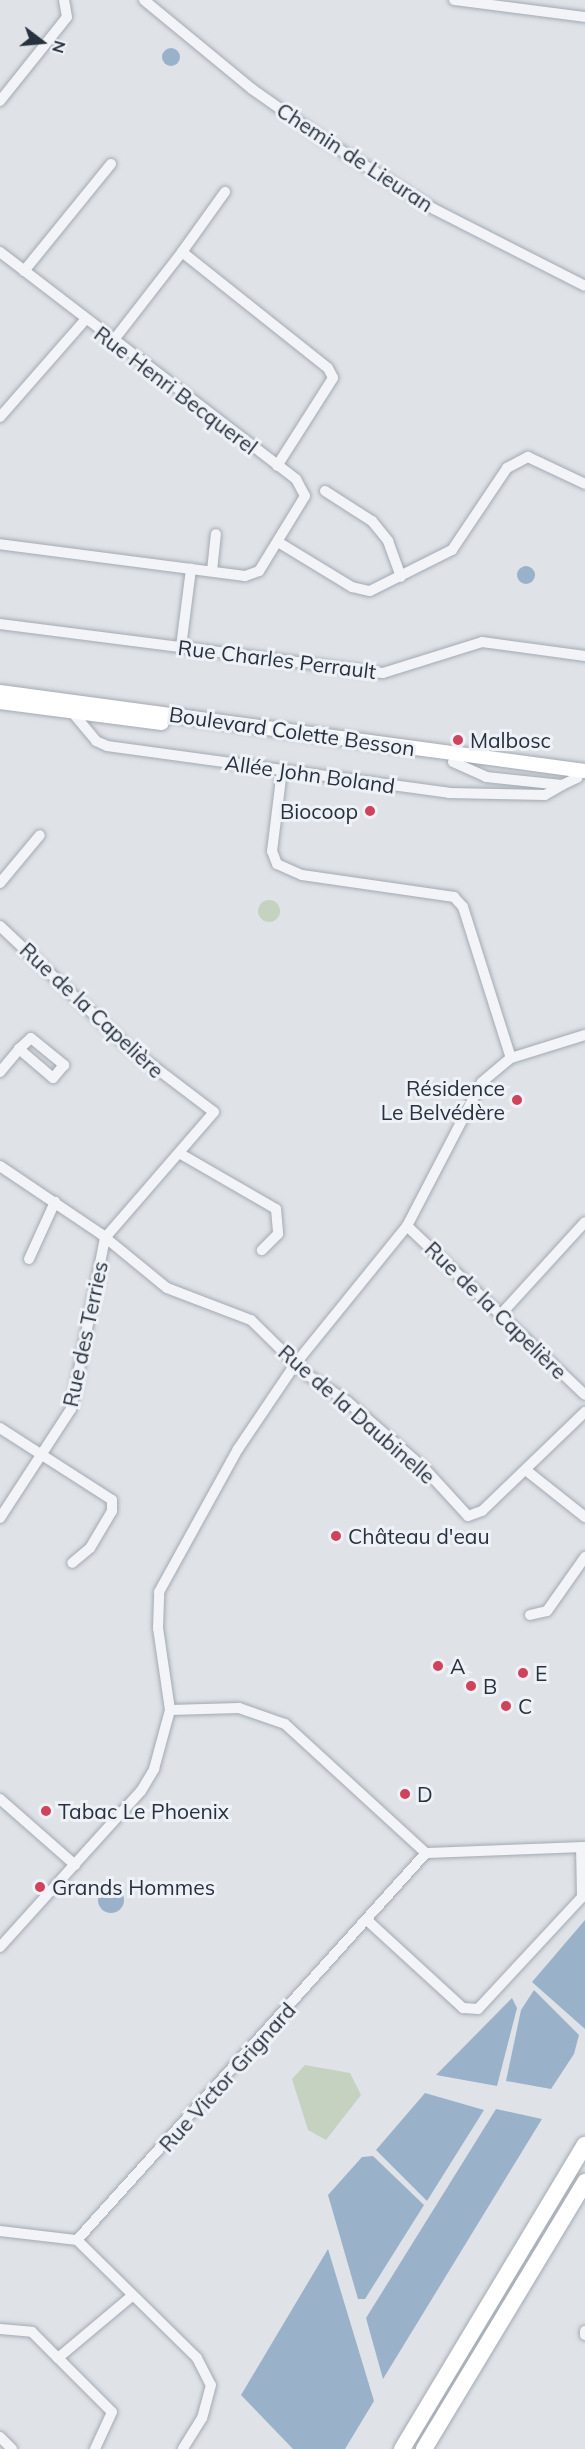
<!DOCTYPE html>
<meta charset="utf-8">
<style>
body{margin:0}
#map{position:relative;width:585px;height:2449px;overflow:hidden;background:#dfe3e8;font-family:Mulish,sans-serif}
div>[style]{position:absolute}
.green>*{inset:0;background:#c5d2c0}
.round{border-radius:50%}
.water>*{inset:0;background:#99b2c9}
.roads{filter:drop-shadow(0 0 2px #a4aab2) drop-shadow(0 0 2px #a4aab2)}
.minor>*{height:10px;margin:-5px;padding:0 5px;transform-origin:5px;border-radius:5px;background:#f2f4f7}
.secondary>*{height:14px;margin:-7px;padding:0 7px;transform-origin:7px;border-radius:7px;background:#fff}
.trunk>*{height:16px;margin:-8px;padding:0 8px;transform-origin:8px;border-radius:8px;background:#fff}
.dots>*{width:16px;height:16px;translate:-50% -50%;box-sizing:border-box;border:3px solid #eef2f6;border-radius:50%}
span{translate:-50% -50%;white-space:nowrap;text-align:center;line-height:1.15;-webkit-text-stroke:6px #eef2f6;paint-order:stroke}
.street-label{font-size:21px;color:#28313f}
.poi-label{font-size:21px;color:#28313f}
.left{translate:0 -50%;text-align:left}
.right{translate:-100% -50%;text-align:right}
.north{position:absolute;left:12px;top:12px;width:60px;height:60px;-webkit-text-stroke:4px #eef2f6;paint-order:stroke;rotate:106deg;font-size:16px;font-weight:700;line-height:24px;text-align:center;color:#28313f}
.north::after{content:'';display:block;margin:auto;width:21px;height:27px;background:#28313f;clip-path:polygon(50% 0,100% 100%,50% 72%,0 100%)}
</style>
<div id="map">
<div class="green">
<i class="round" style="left:258px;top:900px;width:22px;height:22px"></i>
<i style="clip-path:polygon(305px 2065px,350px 2073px,361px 2095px,326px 2140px,308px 2130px,292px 2079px)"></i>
</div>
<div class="water">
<i class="round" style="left:162px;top:48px;width:18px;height:18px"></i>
<i class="round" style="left:517px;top:566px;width:18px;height:18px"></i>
<i class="round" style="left:98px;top:1887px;width:26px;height:26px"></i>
<i style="clip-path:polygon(585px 1920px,585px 2029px,532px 1982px)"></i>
<i style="clip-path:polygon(534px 1990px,579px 2035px,574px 2054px,551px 2089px,506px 2081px,521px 2010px)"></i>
<i style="clip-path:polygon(512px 1998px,517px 2008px,497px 2086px,436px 2075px)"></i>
<i style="clip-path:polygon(425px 2093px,484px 2110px,427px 2201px,376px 2150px)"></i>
<i style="clip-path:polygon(496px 2109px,542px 2119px,383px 2379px,366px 2318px)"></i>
<i style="clip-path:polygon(373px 2156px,424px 2205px,365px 2299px,358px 2299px,328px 2195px,362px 2157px)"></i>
<i style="clip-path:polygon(328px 2249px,374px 2401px,345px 2449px,293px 2449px,241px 2395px)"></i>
</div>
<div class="roads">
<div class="minor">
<i style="left:144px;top:0;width:140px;rotate:39.5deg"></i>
<i style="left:252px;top:89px;width:90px;rotate:35.1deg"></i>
<i style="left:326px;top:141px;width:128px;rotate:32.2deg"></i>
<i style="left:434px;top:209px;width:169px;rotate:27deg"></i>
<i style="left:454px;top:0;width:132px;rotate:7.4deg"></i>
<i style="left:0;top:101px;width:107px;rotate:-51.4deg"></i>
<i style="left:67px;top:17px;width:17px;rotate:-100deg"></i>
<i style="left:0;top:252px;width:373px;rotate:37.5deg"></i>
<i style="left:296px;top:479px;width:19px;rotate:62deg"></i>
<i style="left:305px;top:496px;width:88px;rotate:121.5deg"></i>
<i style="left:259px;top:571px;width:15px;rotate:160deg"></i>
<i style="left:245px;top:576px;width:247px;rotate:-172.6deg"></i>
<i style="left:182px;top:252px;width:74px;rotate:-54.4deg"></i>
<i style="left:24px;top:271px;width:138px;rotate:-50.9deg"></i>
<i style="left:113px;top:341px;width:113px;rotate:-52.2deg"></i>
<i style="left:182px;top:252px;width:186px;rotate:38.5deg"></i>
<i style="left:328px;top:368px;width:11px;rotate:63deg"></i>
<i style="left:333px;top:378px;width:104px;rotate:122.5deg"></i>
<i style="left:0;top:417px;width:129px;rotate:-48.8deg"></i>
<i style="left:325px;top:491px;width:56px;rotate:32.6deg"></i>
<i style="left:372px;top:521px;width:26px;rotate:51deg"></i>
<i style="left:388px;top:541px;width:38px;rotate:70deg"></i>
<i style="left:278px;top:542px;width:87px;rotate:31.3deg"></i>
<i style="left:352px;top:587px;width:18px;rotate:13deg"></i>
<i style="left:370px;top:591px;width:92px;rotate:-26.6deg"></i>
<i style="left:452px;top:550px;width:99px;rotate:-56.1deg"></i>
<i style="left:507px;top:468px;width:24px;rotate:-28deg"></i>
<i style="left:528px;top:457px;width:63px;rotate:25.3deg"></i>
<i style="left:212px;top:571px;width:37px;rotate:-84deg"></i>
<i style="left:0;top:624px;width:386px;rotate:7.3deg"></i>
<i style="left:383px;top:673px;width:104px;rotate:-17.4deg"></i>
<i style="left:482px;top:642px;width:104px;rotate:7.7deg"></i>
<i style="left:181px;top:647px;width:79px;rotate:-82.7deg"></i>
<i style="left:72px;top:712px;width:38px;rotate:50deg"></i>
<i style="left:96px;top:741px;width:12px;rotate:24deg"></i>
<i style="left:107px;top:746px;width:345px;rotate:7.8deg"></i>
<i style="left:449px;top:793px;width:96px;rotate:1.2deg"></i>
<i style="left:545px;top:795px;width:20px;rotate:-30deg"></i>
<i style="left:453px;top:762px;width:36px;rotate:24deg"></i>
<i style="left:486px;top:777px;width:76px;rotate:6deg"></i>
<i style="left:562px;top:785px;width:17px;rotate:-25deg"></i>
<i style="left:282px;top:770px;width:82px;rotate:97deg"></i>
<i style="left:272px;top:851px;width:14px;rotate:69deg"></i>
<i style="left:277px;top:864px;width:27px;rotate:24deg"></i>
<i style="left:302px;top:875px;width:154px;rotate:8.2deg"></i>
<i style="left:454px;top:897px;width:13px;rotate:48deg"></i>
<i style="left:463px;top:907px;width:158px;rotate:72.4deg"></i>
<i style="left:0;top:883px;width:62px;rotate:-50.2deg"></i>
<i style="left:0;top:926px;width:175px;rotate:43.4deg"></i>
<i style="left:127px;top:1046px;width:109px;rotate:37.2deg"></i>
<i style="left:214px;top:1112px;width:167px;rotate:130.9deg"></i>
<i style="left:105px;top:1238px;width:174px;rotate:101.2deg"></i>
<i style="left:71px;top:1409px;width:130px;rotate:123.1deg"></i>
<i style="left:0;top:1072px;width:30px;rotate:-50deg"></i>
<i style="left:19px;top:1049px;width:16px;rotate:-43deg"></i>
<i style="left:31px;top:1038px;width:43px;rotate:39.3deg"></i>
<i style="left:64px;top:1065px;width:17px;rotate:130deg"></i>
<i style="left:53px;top:1078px;width:45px;rotate:-139.5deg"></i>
<i style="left:179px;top:1153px;width:112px;rotate:30deg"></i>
<i style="left:276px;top:1209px;width:25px;rotate:85deg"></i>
<i style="left:278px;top:1234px;width:23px;rotate:135deg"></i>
<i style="left:0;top:1166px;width:122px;rotate:34deg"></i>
<i style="left:101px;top:1234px;width:85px;rotate:39.3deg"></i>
<i style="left:167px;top:1288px;width:90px;rotate:20.9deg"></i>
<i style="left:251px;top:1320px;width:77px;rotate:44.5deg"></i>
<i style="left:306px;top:1374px;width:50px;rotate:33.7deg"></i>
<i style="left:348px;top:1402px;width:101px;rotate:41deg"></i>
<i style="left:424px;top:1468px;width:65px;rotate:47.5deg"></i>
<i style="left:468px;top:1516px;width:15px;rotate:-20deg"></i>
<i style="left:482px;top:1511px;width:143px;rotate:-43.9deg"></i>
<i style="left:407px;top:1226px;width:245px;rotate:43.5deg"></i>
<i style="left:29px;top:1259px;width:63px;rotate:-65.5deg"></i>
<i style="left:502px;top:1313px;width:123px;rotate:-47.6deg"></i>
<i style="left:0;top:1428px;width:133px;rotate:32.7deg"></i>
<i style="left:112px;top:1500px;width:11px;rotate:90deg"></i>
<i style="left:112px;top:1511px;width:43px;rotate:120.7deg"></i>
<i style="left:90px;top:1548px;width:23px;rotate:140deg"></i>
<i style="left:527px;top:1471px;width:74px;rotate:38.4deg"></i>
<i style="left:530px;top:1615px;width:17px;rotate:-13deg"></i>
<i style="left:547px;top:1611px;width:66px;rotate:-54.9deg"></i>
<i style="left:170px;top:1710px;width:69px;rotate:-1.7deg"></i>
<i style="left:239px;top:1708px;width:49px;rotate:19.2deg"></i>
<i style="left:285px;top:1724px;width:191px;rotate:42.5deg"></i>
<i style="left:426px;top:1853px;width:159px;rotate:-2.2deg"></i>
<i style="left:0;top:1799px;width:100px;rotate:41.3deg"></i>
<i style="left:368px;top:1921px;width:129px;rotate:42.5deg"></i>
<i style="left:463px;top:2008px;width:15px;rotate:4deg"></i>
<i style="left:478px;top:2009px;width:153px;rotate:-47.1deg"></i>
<i style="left:582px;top:1897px;width:50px;rotate:-91.1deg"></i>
<i style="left:0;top:1947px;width:210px;rotate:-47.9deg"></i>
<i style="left:141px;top:1791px;width:26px;rotate:-59deg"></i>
<i style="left:154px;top:1769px;width:61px;rotate:-74.8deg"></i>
<i style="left:170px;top:1710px;width:83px;rotate:-98.3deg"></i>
<i style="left:158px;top:1628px;width:36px;rotate:-88deg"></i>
<i style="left:159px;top:1592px;width:163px;rotate:-61.1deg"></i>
<i style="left:238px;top:1449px;width:104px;rotate:-56deg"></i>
<i style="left:296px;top:1363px;width:176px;rotate:-51deg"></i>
<i style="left:407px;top:1226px;width:162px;rotate:-62.5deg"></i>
<i style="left:482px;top:1082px;width:38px;rotate:-40deg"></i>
<i style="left:511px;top:1058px;width:77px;rotate:-17.3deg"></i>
<i style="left:0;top:2231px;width:78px;rotate:6.7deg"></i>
<i style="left:77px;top:2240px;width:521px;rotate:-47.96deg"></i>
<i style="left:77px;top:2240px;width:168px;rotate:44.5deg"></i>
<i style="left:197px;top:2358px;width:30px;rotate:63deg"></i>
<i style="left:211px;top:2385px;width:34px;rotate:105deg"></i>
<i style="left:202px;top:2418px;width:36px;rotate:122deg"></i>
<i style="left:0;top:2329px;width:32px;rotate:5deg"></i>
<i style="left:32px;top:2332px;width:37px;rotate:45deg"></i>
<i style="left:58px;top:2358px;width:97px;rotate:-40deg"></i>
<i style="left:585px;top:2331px;width:4px;rotate:90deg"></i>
<i style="left:58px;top:2358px;width:76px;rotate:45deg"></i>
<i style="left:112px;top:2412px;width:41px;rotate:114.7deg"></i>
<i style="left:0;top:2437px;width:17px;rotate:45deg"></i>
</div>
<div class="secondary">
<i style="left:0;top:692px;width:590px;rotate:7.69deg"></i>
<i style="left:0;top:702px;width:163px;rotate:7.4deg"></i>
</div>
<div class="trunk">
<i style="left:402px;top:2449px;width:355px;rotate:-59deg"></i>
<i style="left:424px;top:2449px;width:312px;rotate:-58.9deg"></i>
</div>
</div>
<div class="dots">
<i style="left:458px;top:740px;background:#cf435c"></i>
<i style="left:370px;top:811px;background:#cf435c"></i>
<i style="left:517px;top:1100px;background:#cf435c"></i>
<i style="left:336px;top:1536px;background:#cf435c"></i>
<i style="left:438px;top:1666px;background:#cf435c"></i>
<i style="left:523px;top:1673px;background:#cf435c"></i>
<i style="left:471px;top:1686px;background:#cf435c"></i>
<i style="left:506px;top:1706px;background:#cf435c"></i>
<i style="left:405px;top:1794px;background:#cf435c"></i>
<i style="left:46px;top:1811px;background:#cf435c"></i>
<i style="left:40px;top:1887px;background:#cf435c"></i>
</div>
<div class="street-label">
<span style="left:355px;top:157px;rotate:33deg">Chemin de Lieuran</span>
<span style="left:176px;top:390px;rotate:37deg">Rue Henri Becquerel</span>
<span style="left:277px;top:659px;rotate:7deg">Rue Charles Perrault</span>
<span style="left:292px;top:731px;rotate:8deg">Boulevard Colette Besson</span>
<span style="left:310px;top:774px;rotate:8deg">Allée John Boland</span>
<span style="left:92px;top:1010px;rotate:43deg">Rue de la Capelière</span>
<span style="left:496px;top:1310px;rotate:44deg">Rue de la Capelière</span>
<span style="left:85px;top:1334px;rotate:-78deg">Rue des Terries</span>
<span style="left:357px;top:1414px;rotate:41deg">Rue de la Daubinelle</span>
<span style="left:227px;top:2077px;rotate:-48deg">Rue Victor Grignard</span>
</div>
<div class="poi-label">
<span class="left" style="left:470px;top:740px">Malbosc</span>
<span class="right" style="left:358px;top:811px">Biocoop</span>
<span class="right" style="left:505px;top:1100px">Résidence<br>Le Belvédère</span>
<span class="left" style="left:348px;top:1536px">Château d'eau</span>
<span class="left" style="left:450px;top:1666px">A</span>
<span class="left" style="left:535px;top:1673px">E</span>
<span class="left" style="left:483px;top:1686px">B</span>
<span class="left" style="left:518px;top:1706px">C</span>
<span class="left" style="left:417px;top:1794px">D</span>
<span class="left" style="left:58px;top:1811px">Tabac Le Phoenix</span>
<span class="left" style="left:52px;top:1887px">Grands Hommes</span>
</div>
<div class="north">N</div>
</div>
